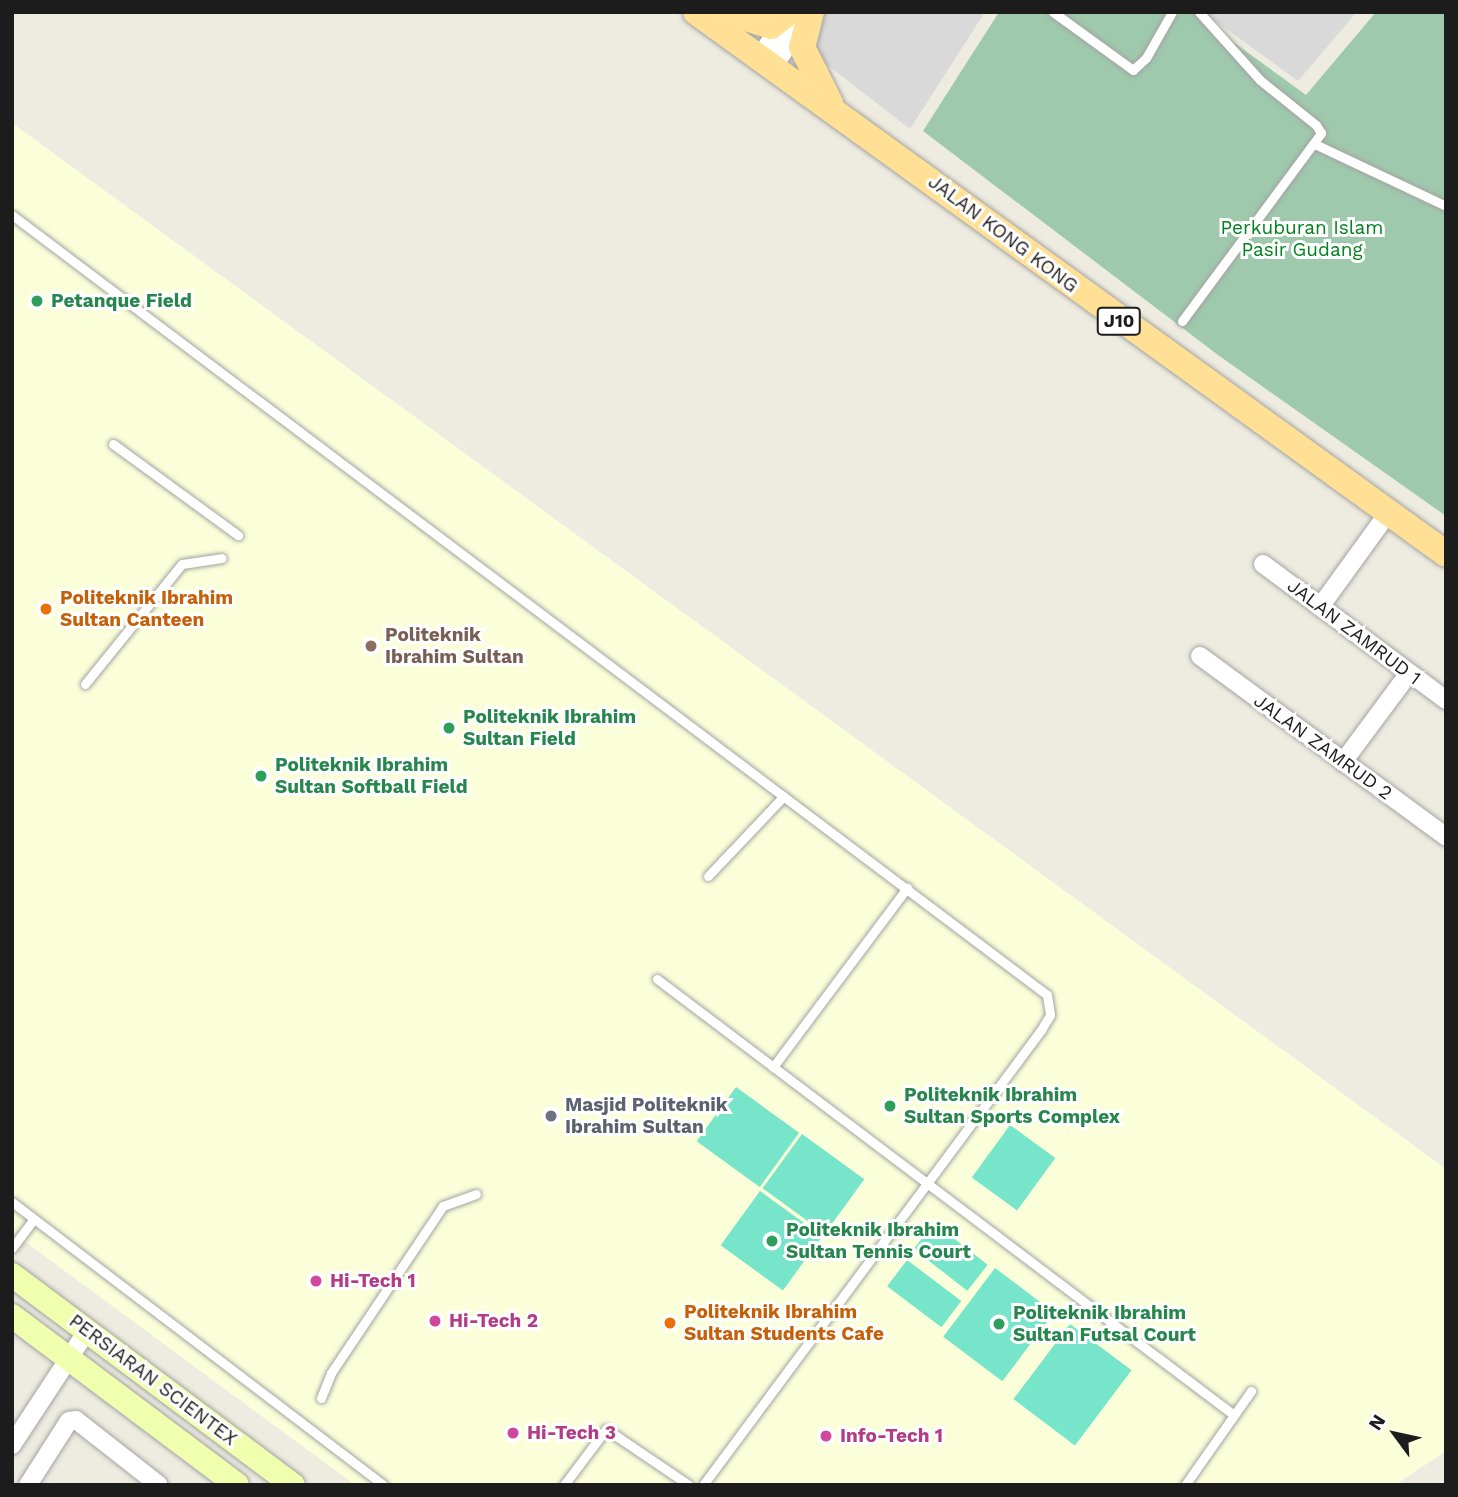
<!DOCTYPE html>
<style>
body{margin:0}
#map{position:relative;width:1458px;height:1497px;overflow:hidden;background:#eeece0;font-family:"Work Sans",sans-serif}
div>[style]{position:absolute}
.residential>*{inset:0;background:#dad9d9}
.education>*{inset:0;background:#faffd9}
.cemetery>*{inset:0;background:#9fc9ac}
.pitch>*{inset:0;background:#76e5ca;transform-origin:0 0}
.roads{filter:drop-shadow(0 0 2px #a3a3a3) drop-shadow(0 0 2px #a3a3a3)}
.lane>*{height:9px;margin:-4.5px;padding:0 4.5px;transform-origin:4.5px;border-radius:4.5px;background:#fff}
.street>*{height:18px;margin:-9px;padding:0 9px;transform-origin:9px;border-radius:9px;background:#fff}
.secondary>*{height:24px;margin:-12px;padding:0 12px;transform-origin:12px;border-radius:12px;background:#f0ffae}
.primary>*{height:26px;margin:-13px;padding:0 13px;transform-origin:13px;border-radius:13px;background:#ffe095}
.dots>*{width:19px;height:19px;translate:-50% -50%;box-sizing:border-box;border:4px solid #fff;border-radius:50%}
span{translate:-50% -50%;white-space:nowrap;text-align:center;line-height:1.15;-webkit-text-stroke:6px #fff;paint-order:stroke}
.shield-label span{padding:2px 5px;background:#fff;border:2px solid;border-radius:5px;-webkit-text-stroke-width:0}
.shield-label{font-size:18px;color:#1c1c1c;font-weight:700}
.park-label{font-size:19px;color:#02821e}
.street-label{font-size:19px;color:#1c1c1c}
.leisure-label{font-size:19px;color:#27864d;font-weight:700}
.left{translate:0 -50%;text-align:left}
.food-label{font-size:19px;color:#c56008;font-weight:700}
.education-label{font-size:19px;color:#785e54;font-weight:700}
.worship-label{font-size:19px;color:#5b616d;font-weight:700}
.hotel-label{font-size:19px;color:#b23c85;font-weight:700}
.frame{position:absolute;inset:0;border:14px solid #1c1c1c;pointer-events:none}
.north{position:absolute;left:1360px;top:1399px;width:70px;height:70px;-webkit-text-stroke:5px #fff;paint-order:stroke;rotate:303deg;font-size:19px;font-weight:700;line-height:28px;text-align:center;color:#1c1c1c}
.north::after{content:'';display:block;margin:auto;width:24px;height:32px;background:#1c1c1c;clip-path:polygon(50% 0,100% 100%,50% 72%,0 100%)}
</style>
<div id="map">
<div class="residential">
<i style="clip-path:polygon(759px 12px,985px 12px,910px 129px)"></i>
<i style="clip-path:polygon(1203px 12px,1357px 12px,1298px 81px)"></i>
</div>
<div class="education">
<i style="clip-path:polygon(12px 123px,1446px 1169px,1446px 1451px,1395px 1485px,355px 1485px,12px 1232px)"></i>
</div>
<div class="cemetery">
<i style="clip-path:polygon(999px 12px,1192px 12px,1306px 95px,1376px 12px,1446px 12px,1446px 516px,1218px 355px,923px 131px)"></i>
</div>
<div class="pitch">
<i style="left:736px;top:1087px;width:78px;height:67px;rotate:36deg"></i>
<i style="left:1010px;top:1125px;width:56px;height:65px;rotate:36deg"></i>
<i style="left:802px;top:1134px;width:77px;height:67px;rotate:36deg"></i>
<i style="left:760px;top:1191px;width:77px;height:67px;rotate:36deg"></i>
<i style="left:934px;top:1223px;width:68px;height:33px;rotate:38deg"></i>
<i style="left:907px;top:1260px;width:68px;height:33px;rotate:37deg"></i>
<i style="left:995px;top:1268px;width:74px;height:86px;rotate:37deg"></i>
<i style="left:1070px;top:1324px;width:77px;height:94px;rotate:37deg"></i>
</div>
<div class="roads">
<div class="lane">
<i style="left:1053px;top:12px;width:99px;rotate:35.9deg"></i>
<i style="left:1133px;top:70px;width:18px;rotate:-43deg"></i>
<i style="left:1146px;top:58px;width:53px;rotate:-60.5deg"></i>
<i style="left:1317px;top:145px;width:143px;rotate:25.3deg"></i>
<i style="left:12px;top:215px;width:1296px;rotate:37deg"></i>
<i style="left:1047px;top:995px;width:20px;rotate:81deg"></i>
<i style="left:1050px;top:1015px;width:17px;rotate:121deg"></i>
<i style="left:1041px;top:1030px;width:567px;rotate:126.61deg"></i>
<i style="left:1182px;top:321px;width:234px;rotate:-53.5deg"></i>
<i style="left:1321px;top:133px;width:9px;rotate:-122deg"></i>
<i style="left:1316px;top:125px;width:72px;rotate:-141.2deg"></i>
<i style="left:1260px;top:80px;width:91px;rotate:-131.9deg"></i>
<i style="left:113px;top:444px;width:155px;rotate:36.1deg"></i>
<i style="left:85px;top:684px;width:154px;rotate:-51.1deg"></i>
<i style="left:182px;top:564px;width:40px;rotate:-8.5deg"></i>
<i style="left:708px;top:876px;width:110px;rotate:-46.5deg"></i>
<i style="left:657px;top:979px;width:723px;rotate:37.08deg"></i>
<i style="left:773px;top:1067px;width:224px;rotate:-53.2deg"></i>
<i style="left:12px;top:1202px;width:467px;rotate:37.3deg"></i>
<i style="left:12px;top:1248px;width:36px;rotate:-53deg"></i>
<i style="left:321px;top:1398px;width:27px;rotate:-68deg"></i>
<i style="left:331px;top:1373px;width:201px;rotate:-56.2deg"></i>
<i style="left:443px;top:1206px;width:35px;rotate:-20deg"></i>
<i style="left:564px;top:1485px;width:70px;rotate:-53.1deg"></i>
<i style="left:606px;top:1429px;width:100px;rotate:34deg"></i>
<i style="left:1185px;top:1485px;width:115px;rotate:-54.9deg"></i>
</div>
<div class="street">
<i style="left:760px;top:56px;width:45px;rotate:-54.9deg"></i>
<i style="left:774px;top:65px;width:50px;rotate:-54.7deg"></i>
<i style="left:1263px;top:564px;width:228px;rotate:36.6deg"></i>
<i style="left:1320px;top:607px;width:116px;rotate:-54.1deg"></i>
<i style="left:1200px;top:656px;width:305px;rotate:36.3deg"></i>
<i style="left:1343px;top:762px;width:111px;rotate:-53.4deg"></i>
<i style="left:12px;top:1445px;width:136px;rotate:-56.7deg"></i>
<i style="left:28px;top:1485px;width:76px;rotate:-57.4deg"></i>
<i style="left:69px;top:1421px;width:7px;rotate:-8deg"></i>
<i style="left:76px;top:1420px;width:105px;rotate:38.1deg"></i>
</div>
<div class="secondary">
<i style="left:12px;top:1275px;width:351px;rotate:36.8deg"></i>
<i style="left:12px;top:1316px;width:281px;rotate:36.9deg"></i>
</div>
<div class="primary">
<i style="left:696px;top:12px;width:925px;rotate:35.85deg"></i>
<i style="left:727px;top:12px;width:46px;rotate:17.7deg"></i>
<i style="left:771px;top:26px;width:23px;rotate:-38deg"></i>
<i style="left:811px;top:12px;width:36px;rotate:104deg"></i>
<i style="left:802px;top:47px;width:63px;rotate:63.4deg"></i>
</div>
</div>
<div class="dots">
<i style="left:37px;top:301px;background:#2e9e5b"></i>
<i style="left:46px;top:609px;background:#e8710a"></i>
<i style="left:371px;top:646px;background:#8d6e63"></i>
<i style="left:449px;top:728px;background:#2e9e5b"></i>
<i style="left:261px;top:776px;background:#2e9e5b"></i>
<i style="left:890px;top:1106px;background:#2e9e5b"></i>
<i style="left:551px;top:1116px;background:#6b7280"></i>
<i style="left:772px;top:1241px;background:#2e9e5b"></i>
<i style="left:316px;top:1281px;background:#d1479c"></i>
<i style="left:435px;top:1321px;background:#d1479c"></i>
<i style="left:670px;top:1323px;background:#e8710a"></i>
<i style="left:999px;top:1324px;background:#2e9e5b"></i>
<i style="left:513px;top:1433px;background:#d1479c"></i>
<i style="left:826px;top:1436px;background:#d1479c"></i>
</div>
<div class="shield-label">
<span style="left:1119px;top:321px">J10</span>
</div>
<div class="park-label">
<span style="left:1302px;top:239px">Perkuburan Islam<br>Pasir Gudang</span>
</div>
<div class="street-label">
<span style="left:1003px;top:234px;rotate:37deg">JALAN KONG KONG</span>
<span style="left:1354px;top:632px;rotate:37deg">JALAN ZAMRUD 1</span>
<span style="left:1323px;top:747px;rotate:36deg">JALAN ZAMRUD 2</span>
<span style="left:153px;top:1380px;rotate:37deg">PERSIARAN SCIENTEX</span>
</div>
<div class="leisure-label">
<span class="left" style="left:51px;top:301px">Petanque Field</span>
<span class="left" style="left:463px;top:728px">Politeknik Ibrahim<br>Sultan Field</span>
<span class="left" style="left:275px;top:776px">Politeknik Ibrahim<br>Sultan Softball Field</span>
<span class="left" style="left:904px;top:1106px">Politeknik Ibrahim<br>Sultan Sports Complex</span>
<span class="left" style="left:786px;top:1241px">Politeknik Ibrahim<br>Sultan Tennis Court</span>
<span class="left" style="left:1013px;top:1324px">Politeknik Ibrahim<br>Sultan Futsal Court</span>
</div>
<div class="food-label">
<span class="left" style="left:60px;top:609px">Politeknik Ibrahim<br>Sultan Canteen</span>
<span class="left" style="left:684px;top:1323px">Politeknik Ibrahim<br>Sultan Students Cafe</span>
</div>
<div class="education-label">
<span class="left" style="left:385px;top:646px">Politeknik<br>Ibrahim Sultan</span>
</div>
<div class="worship-label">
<span class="left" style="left:565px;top:1116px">Masjid Politeknik<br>Ibrahim Sultan</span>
</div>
<div class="hotel-label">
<span class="left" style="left:330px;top:1281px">Hi-Tech 1</span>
<span class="left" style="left:449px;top:1321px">Hi-Tech 2</span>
<span class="left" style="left:527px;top:1433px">Hi-Tech 3</span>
<span class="left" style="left:840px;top:1436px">Info-Tech 1</span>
</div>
<div class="frame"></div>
<div class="north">N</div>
</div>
